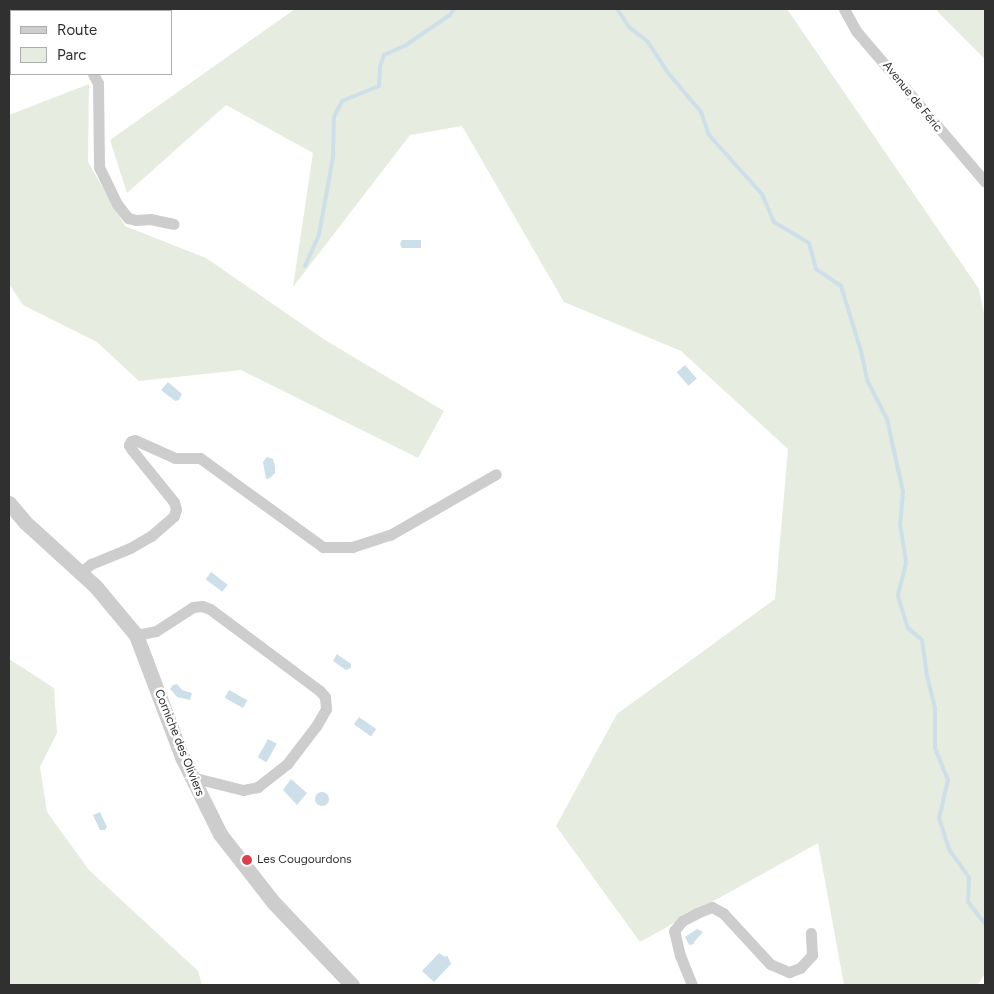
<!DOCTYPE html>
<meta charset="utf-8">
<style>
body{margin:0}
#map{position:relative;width:994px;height:994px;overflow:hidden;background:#fff;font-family:Figtree,sans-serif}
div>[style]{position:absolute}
.green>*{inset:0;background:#e6ecdf}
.water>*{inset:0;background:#cde0ea;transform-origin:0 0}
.round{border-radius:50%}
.stream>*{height:4px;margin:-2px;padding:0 2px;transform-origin:2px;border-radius:2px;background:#cde0ea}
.minor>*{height:11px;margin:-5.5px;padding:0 5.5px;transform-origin:5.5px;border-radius:5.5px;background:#cdcdcd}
.tertiary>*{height:15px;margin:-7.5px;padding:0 7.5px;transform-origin:7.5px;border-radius:7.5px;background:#cdcdcd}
.dots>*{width:14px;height:14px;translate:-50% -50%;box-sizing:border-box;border:2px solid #fff;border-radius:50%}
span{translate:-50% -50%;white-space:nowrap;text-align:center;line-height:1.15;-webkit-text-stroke:5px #fff;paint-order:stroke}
.street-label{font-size:12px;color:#303030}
.poi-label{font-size:12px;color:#303030}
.left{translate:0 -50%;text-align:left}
.frame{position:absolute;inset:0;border:10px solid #303030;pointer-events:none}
.legend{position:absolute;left:10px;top:10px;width:162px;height:65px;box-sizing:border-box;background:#fff;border:1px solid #acacac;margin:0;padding:6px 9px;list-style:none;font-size:15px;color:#303030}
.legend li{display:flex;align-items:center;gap:10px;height:25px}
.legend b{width:25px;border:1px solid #acacac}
</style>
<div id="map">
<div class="green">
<i style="clip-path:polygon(295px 9px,787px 9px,979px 289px,985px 318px,985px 974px,977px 985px,844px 985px,818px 843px,640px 942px,556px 826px,617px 714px,775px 599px,788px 449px,681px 351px,564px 302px,462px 126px,410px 135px,293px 287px,313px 153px,226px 105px,127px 193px,110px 140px)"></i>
<i style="clip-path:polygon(936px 9px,985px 9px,985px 59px,938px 12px)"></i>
<i style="clip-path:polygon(89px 84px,88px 162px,125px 226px,206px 258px,325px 340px,444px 411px,418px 458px,241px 370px,139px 381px,97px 342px,23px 305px,9px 284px,9px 115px)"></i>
<i style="clip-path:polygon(9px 659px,54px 688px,57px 733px,40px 767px,47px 812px,89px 870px,198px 971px,202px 985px,9px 985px)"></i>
</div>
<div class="water">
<i style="clip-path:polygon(402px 240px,421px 240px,421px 248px,402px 248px,400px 244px)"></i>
<i style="left:685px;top:365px;width:18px;height:11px;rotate:49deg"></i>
<i style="clip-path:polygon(168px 382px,182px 394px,179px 400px,175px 401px,161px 390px)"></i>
<i style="clip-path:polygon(267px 457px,273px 459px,275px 466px,275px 473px,270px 478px,266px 479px,263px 462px)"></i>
<i style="left:211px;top:572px;width:21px;height:9px;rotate:37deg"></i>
<i style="clip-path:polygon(337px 654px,351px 664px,351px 668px,346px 670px,333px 661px)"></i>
<i style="clip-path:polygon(177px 684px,182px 690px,192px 693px,190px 700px,177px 697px,170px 689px,173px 685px)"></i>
<i style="left:229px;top:690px;width:21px;height:9px;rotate:29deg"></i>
<i style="left:359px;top:717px;width:21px;height:9px;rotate:35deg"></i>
<i style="left:268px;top:739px;width:10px;height:21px;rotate:29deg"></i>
<i style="clip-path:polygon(291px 779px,307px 793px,297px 805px,283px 790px)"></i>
<i class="round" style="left:315px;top:792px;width:14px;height:14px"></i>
<i style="clip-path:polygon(100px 812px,107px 827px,105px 830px,100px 830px,93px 815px)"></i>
<i style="clip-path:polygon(697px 929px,703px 932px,694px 942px,694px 944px,689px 945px,685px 937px)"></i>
<i style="clip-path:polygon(439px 953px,445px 957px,447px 955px,451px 964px,434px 982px,422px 971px)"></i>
</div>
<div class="stream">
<i style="left:617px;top:9px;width:22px;rotate:56deg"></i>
<i style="left:629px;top:27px;width:24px;rotate:38deg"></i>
<i style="left:648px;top:42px;width:38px;rotate:57deg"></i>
<i style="left:669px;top:74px;width:50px;rotate:49.9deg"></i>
<i style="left:701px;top:112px;width:24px;rotate:71deg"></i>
<i style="left:709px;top:135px;width:79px;rotate:48.1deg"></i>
<i style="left:762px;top:194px;width:30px;rotate:67deg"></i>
<i style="left:774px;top:222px;width:41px;rotate:31deg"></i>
<i style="left:809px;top:243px;width:27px;rotate:75deg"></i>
<i style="left:816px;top:269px;width:30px;rotate:34deg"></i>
<i style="left:841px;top:286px;width:68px;rotate:72.9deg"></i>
<i style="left:861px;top:351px;width:30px;rotate:78deg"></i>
<i style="left:867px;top:380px;width:44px;rotate:62.9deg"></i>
<i style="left:887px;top:419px;width:75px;rotate:77.6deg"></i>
<i style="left:903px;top:492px;width:32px;rotate:95deg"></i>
<i style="left:900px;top:524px;width:39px;rotate:81deg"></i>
<i style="left:906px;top:563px;width:34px;rotate:104deg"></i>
<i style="left:898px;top:596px;width:34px;rotate:73deg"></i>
<i style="left:908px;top:628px;width:18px;rotate:41deg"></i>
<i style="left:922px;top:640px;width:36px;rotate:82deg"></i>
<i style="left:927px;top:676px;width:32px;rotate:76deg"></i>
<i style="left:935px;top:707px;width:41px;rotate:90deg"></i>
<i style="left:935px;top:748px;width:35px;rotate:68deg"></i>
<i style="left:948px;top:780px;width:39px;rotate:103deg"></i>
<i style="left:939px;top:818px;width:35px;rotate:72deg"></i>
<i style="left:950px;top:851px;width:32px;rotate:54deg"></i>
<i style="left:969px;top:877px;width:25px;rotate:92deg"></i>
<i style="left:968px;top:902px;width:28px;rotate:52deg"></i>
<i style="left:305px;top:266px;width:34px;rotate:-66deg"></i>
<i style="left:319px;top:235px;width:79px;rotate:-79.8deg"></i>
<i style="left:333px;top:157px;width:40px;rotate:-88.6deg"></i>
<i style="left:334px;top:117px;width:18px;rotate:-63deg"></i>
<i style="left:342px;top:101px;width:40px;rotate:-22deg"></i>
<i style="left:379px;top:86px;width:19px;rotate:-87deg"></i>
<i style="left:380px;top:67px;width:13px;rotate:-72deg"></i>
<i style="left:384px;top:55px;width:24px;rotate:-24deg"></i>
<i style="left:406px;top:45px;width:53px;rotate:-34.3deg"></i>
<i style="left:450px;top:15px;width:7px;rotate:-56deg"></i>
</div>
<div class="minor">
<i style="left:39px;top:9px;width:4px;rotate:27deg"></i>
<i style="left:844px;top:9px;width:26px;rotate:61deg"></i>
<i style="left:857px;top:32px;width:197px;rotate:49.5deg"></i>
<i style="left:93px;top:74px;width:10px;rotate:61deg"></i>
<i style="left:98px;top:83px;width:84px;rotate:89.3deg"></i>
<i style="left:99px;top:167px;width:41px;rotate:64.1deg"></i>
<i style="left:117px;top:204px;width:18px;rotate:52deg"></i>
<i style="left:128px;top:218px;width:8px;rotate:14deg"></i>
<i style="left:136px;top:220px;width:14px;rotate:-4deg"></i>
<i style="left:150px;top:219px;width:24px;rotate:12deg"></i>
<i style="left:81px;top:572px;width:13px;rotate:-39deg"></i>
<i style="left:91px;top:564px;width:42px;rotate:-22.3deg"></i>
<i style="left:130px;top:548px;width:24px;rotate:-30deg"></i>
<i style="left:151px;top:536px;width:30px;rotate:-41deg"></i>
<i style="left:174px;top:516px;width:7px;rotate:-74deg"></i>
<i style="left:176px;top:509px;width:7px;rotate:-106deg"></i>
<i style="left:174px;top:502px;width:67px;rotate:-128.9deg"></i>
<i style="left:132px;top:450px;width:6px;rotate:-121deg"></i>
<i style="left:129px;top:445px;width:4px;rotate:-63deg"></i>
<i style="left:131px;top:441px;width:4px;rotate:-14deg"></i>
<i style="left:135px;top:440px;width:44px;rotate:24.2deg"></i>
<i style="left:175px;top:458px;width:25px"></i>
<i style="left:200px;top:458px;width:152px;rotate:35.9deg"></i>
<i style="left:323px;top:547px;width:29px"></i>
<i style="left:352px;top:547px;width:40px;rotate:-18deg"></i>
<i style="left:390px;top:535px;width:122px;rotate:-29.9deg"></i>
<i style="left:136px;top:635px;width:20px;rotate:-11deg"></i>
<i style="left:156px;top:631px;width:44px;rotate:-33deg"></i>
<i style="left:193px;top:607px;width:9px;rotate:-6deg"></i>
<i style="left:202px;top:606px;width:9px;rotate:21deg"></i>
<i style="left:210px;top:609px;width:137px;rotate:36.7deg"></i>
<i style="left:320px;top:691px;width:8px;rotate:50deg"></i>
<i style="left:325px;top:697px;width:12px;rotate:85deg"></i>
<i style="left:326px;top:709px;width:20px;rotate:120deg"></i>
<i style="left:316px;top:726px;width:48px;rotate:127.3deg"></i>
<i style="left:287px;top:764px;width:37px;rotate:142deg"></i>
<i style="left:258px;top:787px;width:15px;rotate:169deg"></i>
<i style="left:243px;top:790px;width:54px;rotate:-166deg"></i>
<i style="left:692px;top:985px;width:31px;rotate:-112deg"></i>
<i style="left:680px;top:956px;width:26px;rotate:-103deg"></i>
<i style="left:674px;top:931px;width:13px;rotate:-51deg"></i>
<i style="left:682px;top:921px;width:17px;rotate:-28deg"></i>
<i style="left:697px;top:913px;width:16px;rotate:-22deg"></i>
<i style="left:712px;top:907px;width:13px;rotate:29deg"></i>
<i style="left:723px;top:913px;width:69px;rotate:47.3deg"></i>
<i style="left:770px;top:964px;width:21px;rotate:23deg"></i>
<i style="left:789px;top:972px;width:12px;rotate:-20deg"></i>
<i style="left:800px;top:968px;width:18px;rotate:-47deg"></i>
<i style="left:812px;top:955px;width:22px;rotate:-93deg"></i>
</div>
<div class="tertiary">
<i style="left:9px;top:503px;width:26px;rotate:50deg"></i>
<i style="left:26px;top:523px;width:95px;rotate:42.4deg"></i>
<i style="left:96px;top:587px;width:62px;rotate:50.2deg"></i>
<i style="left:136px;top:635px;width:130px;rotate:69.3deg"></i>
<i style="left:182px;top:757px;width:86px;rotate:63.7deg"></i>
<i style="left:220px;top:834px;width:88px;rotate:52deg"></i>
<i style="left:274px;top:903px;width:113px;rotate:46.4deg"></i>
</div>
<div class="dots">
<i style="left:247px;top:860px;background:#da404e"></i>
</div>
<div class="street-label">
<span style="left:912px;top:97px;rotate:51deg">Avenue de Féric</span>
<span style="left:179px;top:743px;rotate:68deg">Corniche des Oliviers</span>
</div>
<div class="poi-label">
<span class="left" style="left:257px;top:860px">Les Cougourdons</span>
</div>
<div class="frame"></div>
<ul class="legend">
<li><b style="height:6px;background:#cdcdcd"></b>Route</li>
<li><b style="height:14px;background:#e6ecdf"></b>Parc</li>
</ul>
</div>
